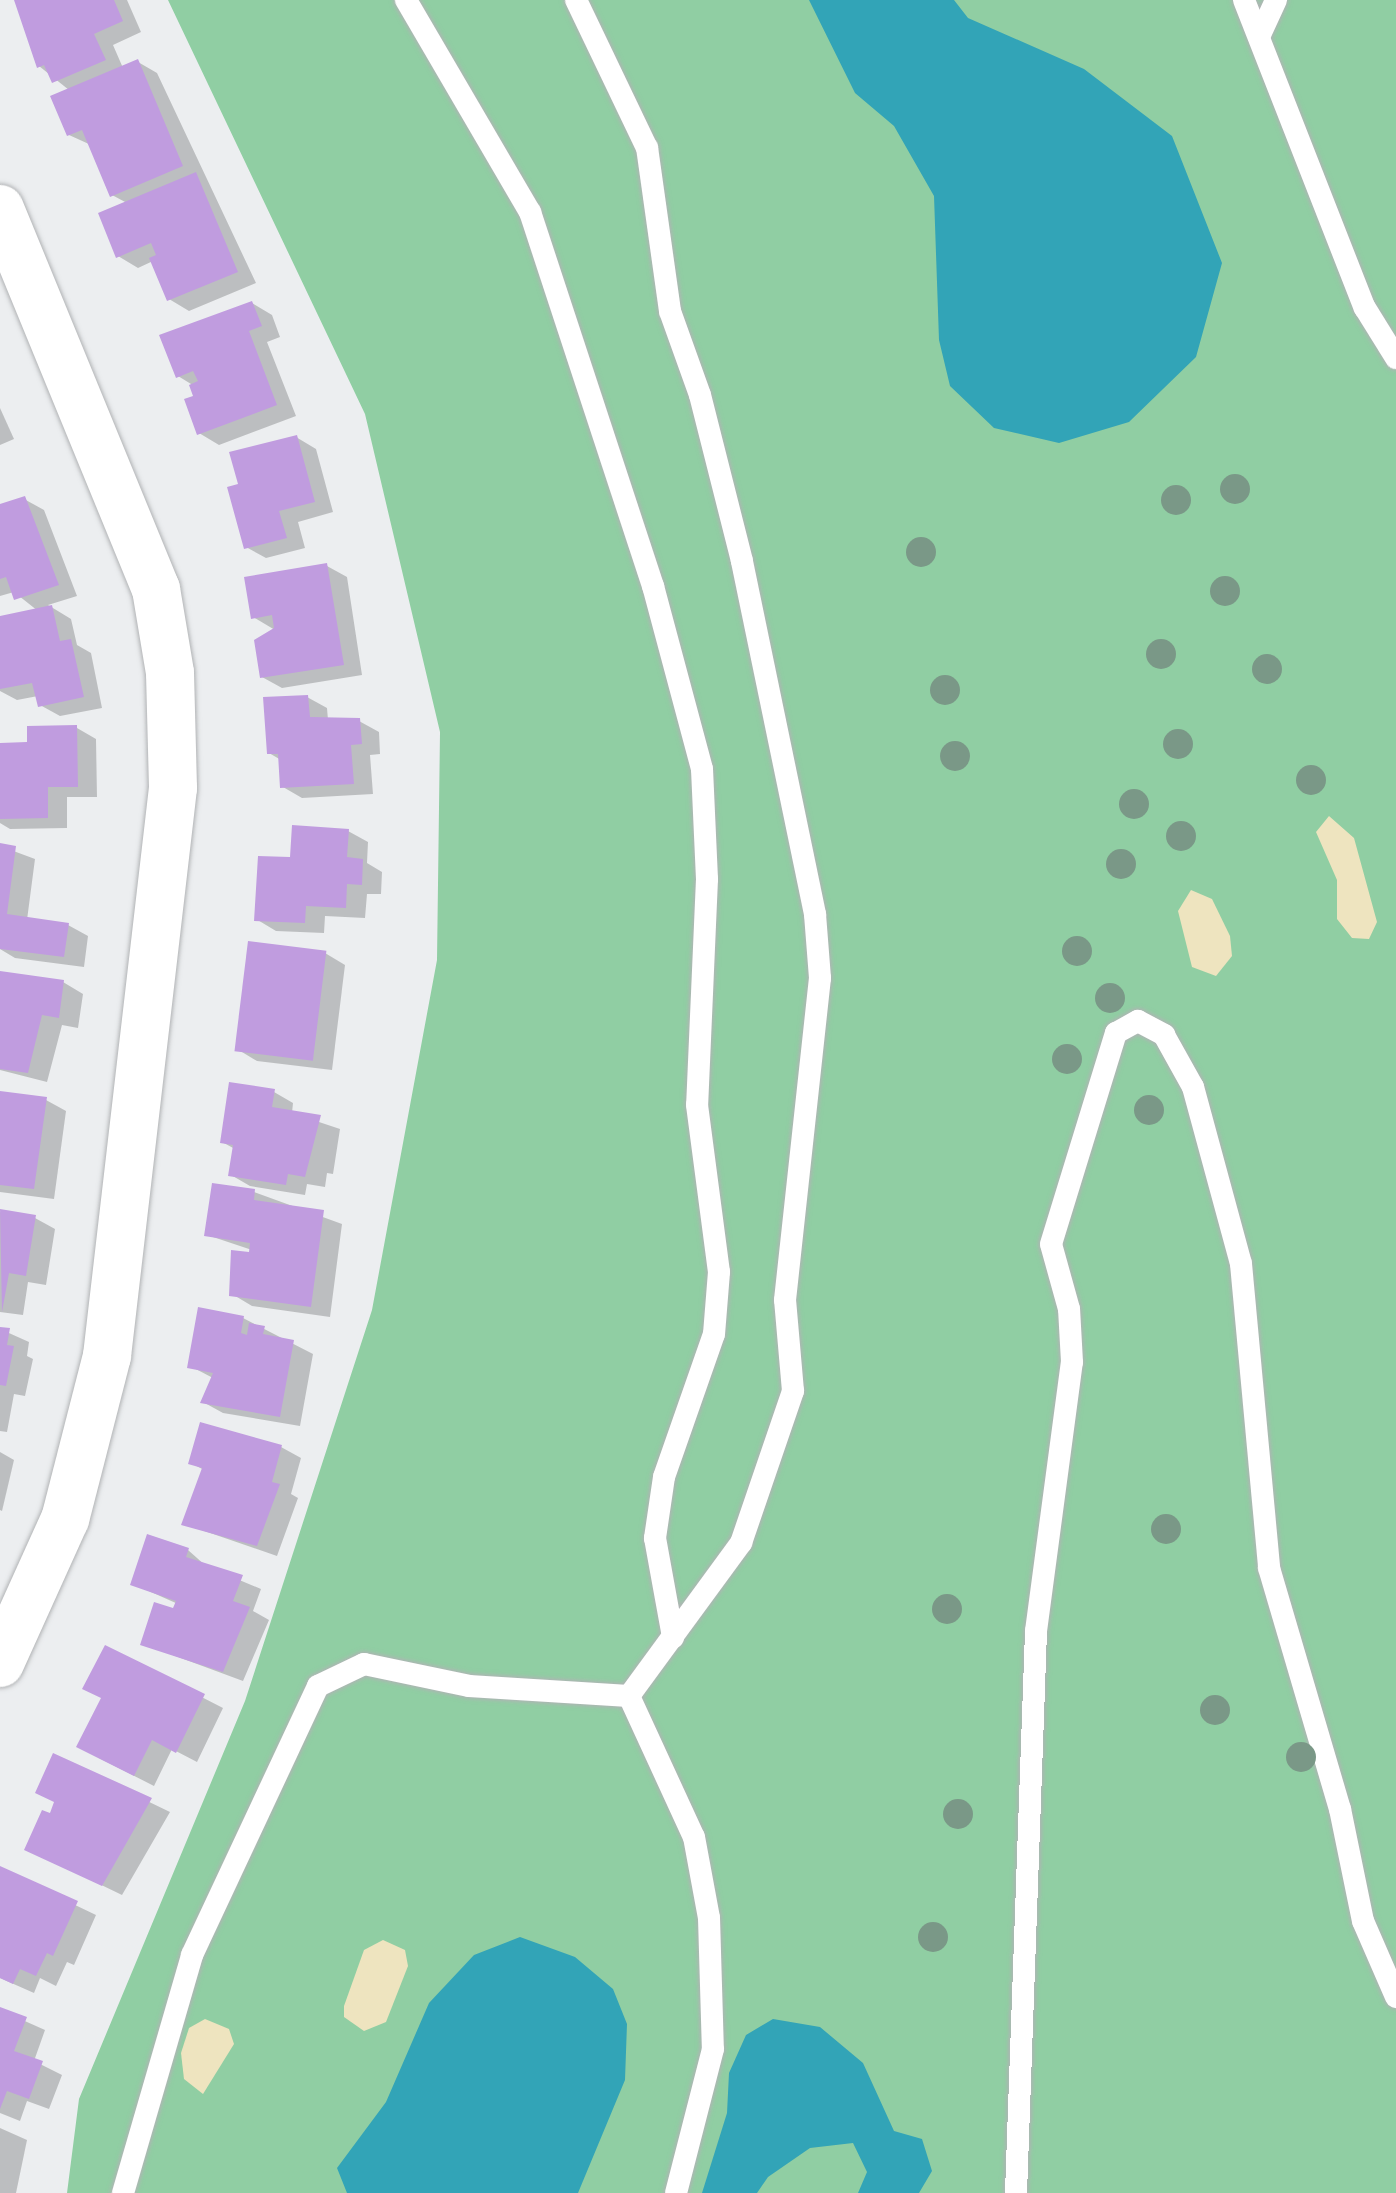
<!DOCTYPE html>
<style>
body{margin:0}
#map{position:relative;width:1396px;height:2193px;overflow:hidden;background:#eceef0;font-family:Raleway,sans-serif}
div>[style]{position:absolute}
.green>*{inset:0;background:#90cea3}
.sand>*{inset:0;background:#eee4bf}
.water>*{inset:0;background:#32a4b7}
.shadow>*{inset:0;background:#0003}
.building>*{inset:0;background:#c09cdf;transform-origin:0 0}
.roads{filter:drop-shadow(0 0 2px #b1b3b5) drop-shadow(0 0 2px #b1b3b5)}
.service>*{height:22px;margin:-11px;padding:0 11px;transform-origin:11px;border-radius:11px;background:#fff}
.minor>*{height:48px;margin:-24px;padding:0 24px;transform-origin:24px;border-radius:24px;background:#fff}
.trees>*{width:30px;height:30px;margin:-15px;border-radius:50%;background:#7a9887}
span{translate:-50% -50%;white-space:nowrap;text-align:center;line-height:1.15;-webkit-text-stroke:9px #eceef0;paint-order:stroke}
</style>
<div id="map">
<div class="green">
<i style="clip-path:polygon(168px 0,1396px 0,1396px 2193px,67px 2193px,79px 2099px,245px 1701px,372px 1310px,437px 960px,440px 732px,365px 414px)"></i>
</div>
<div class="sand">
<i style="clip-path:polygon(1329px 816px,1354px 838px,1377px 922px,1369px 939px,1352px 938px,1337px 919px,1337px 880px,1316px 832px)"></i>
<i style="clip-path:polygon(1191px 890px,1212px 899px,1230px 936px,1232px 956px,1216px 976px,1192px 967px,1178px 911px)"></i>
<i style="clip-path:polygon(383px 1940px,405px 1950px,408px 1966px,386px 2022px,364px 2031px,344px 2017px,344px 2006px,364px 1950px)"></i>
<i style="clip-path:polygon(205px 2019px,229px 2029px,234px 2044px,203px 2094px,184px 2079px,181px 2053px,189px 2028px)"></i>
</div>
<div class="water">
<i style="clip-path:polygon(809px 0,954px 0,968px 18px,1084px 69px,1172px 136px,1222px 263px,1196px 357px,1129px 422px,1059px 443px,994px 428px,950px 386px,939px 340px,934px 196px,894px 126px,855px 93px)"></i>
<i style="clip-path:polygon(520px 1937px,575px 1957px,613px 1989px,627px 2024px,625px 2080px,578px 2193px,347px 2193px,337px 2168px,386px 2102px,429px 2003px,474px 1955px)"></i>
<i style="clip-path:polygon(773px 2019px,820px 2027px,863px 2063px,894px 2131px,922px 2139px,932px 2171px,919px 2193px,858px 2193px,867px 2172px,853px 2143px,810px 2148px,768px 2177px,757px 2193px,702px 2193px,727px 2113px,729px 2073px,746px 2035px)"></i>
</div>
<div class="shadow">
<i style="clip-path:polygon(17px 0,127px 0,141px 32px,113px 45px,123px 68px,138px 62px,157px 73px,256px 283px,189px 311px,169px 299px,153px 261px,138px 268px,118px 256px,127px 203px,112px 195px,91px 145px,69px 135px,69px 90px,39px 66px)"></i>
<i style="clip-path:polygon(252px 303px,272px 315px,280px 337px,267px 342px,296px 416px,219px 445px,199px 433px,197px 398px,191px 384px,178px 376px)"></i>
<i style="clip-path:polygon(0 408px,14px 439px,0 445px)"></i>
<i style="clip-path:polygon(296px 437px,316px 449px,333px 512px,298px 522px,305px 548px,266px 558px,246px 547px,241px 486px)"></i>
<i style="clip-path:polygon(24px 499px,44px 510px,77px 596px,48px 605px,71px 619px,77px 645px,91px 653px,102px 708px,60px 716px,40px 705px,38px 696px,17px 700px,0 691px,0 619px,38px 611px,14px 592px,0 596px,0 507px)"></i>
<i style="clip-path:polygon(327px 566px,347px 577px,362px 675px,282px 688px,262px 677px,275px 630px,253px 617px)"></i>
<i style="clip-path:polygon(307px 697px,327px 708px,328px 720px,359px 721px,379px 732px,380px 754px,370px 755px,373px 794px,302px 798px,283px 787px,281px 760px,269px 753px)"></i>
<i style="clip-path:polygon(77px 728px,96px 739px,97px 797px,67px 797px,67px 828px,10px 829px,0 823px,0 745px,30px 745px)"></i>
<i style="clip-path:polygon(348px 831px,368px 842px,367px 863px,382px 872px,381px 894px,367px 894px,365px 918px,325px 916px,324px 933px,276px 931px,256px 919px)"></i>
<i style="clip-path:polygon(0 846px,35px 859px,27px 920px,68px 925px,88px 936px,84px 967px,15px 958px,0 949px)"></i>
<i style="clip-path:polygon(325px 953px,345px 965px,332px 1070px,257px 1061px,237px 1049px)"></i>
<i style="clip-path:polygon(0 974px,63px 982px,83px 994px,78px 1028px,62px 1025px,47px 1082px,0 1070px)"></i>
<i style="clip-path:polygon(274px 1092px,293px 1103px,292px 1113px,340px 1129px,333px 1174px,327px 1173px,325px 1187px,307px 1184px,305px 1195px,250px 1186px,231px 1175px,235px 1149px,222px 1142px)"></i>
<i style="clip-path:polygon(0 1094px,46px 1100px,66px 1111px,54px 1199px,0 1192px)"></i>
<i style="clip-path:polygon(254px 1192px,342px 1224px,330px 1317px,252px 1306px,232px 1294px,252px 1250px,207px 1235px)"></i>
<i style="clip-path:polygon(0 1212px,35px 1218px,55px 1229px,46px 1285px,28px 1282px,23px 1315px,0 1312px)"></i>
<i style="clip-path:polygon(243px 1318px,313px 1354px,300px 1426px,223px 1413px,203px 1402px,213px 1378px,190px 1366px)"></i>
<i style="clip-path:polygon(0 1329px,29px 1342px,27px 1356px,33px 1359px,25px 1396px,14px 1394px,7px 1432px,0 1431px)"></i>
<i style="clip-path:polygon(281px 1447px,301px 1458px,291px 1494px,298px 1498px,277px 1556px,184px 1524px,204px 1470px,191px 1463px)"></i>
<i style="clip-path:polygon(0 1452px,14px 1460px,2px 1511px,0 1510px)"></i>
<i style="clip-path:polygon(188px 1550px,206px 1566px,261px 1589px,253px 1611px,269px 1620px,243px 1681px,143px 1644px,178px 1604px,133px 1584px)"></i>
<i style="clip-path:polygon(106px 1648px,223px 1708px,197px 1762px,172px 1749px,154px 1786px,99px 1758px)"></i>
<i style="clip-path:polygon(54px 1756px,170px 1812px,122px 1895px,27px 1849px,57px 1803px)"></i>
<i style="clip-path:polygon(0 1869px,96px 1915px,74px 1965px,67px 1962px,56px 1986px,40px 1978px,34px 1993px,0 1978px)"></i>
<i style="clip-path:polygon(0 2010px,45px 2030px,34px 2061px,62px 2075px,49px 2109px,27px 2101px,20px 2121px,0 2113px)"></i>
<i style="clip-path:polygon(0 2128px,27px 2140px,16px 2193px,0 2193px)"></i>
</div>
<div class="building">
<i style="clip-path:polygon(14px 0,114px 0,123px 21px,94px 34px,106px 60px,52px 83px,44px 65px,37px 68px)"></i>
<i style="clip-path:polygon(138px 59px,183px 166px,110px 197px,82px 130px,67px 136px,50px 96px)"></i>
<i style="clip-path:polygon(196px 172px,238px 272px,167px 301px,149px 258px,156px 255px,151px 243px,116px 258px,98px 213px)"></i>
<i style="clip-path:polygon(252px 301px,262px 326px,249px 331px,277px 405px,197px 435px,184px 399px,193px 396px,189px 385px,198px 381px,193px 371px,176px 378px,159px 335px)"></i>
<i style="clip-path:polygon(297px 435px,315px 502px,279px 511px,287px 538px,244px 549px,227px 487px,238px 484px,229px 452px)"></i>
<i style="clip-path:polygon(25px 496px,59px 585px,14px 600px,6px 577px,0 579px,0 504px)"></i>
<i style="clip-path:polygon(327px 563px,344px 665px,260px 678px,254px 640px,274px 628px,272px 615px,251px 619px,244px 577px)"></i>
<i style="clip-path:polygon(52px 605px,60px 641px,71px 639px,84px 697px,38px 707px,32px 683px,0 689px,0 616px)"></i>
<i style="clip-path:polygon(308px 695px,310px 717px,360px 718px,362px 744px,351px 745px,354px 784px,280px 788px,278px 754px,267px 754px,263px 697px)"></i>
<i style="clip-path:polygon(77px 725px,78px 787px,48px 787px,48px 818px,0 819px,0 743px,27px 742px,27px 726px)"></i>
<i style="clip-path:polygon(292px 825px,349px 829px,347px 857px,363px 859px,362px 885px,347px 884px,346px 908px,306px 906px,305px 923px,254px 921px,258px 856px,290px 857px)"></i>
<i style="clip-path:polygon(0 843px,16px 846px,7px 914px,69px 923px,64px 957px,0 949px)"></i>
<i style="left:248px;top:941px;width:79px;height:111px;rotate:7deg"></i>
<i style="clip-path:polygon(0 971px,64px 980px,59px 1018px,42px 1015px,28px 1073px,0 1069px)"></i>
<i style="clip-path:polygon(229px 1082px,275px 1089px,272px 1107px,321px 1115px,305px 1177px,288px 1174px,286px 1185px,228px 1176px,233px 1145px,220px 1143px)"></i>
<i style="clip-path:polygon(0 1091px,47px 1097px,34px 1189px,0 1185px)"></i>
<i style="clip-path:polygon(212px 1183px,255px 1189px,254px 1200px,324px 1210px,311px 1307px,229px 1296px,231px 1250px,249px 1252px,250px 1243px,204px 1236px)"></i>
<i style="clip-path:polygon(0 1209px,36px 1215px,26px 1276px,9px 1273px,2px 1312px)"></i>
<i style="clip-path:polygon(198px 1307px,244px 1316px,241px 1333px,247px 1335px,249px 1323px,265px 1326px,263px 1334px,294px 1340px,280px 1417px,200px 1403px,213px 1373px,187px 1368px)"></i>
<i style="clip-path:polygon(0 1327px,10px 1328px,7px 1345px,14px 1346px,6px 1386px,0 1385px)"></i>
<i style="clip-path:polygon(200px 1422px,282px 1445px,272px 1482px,280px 1484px,257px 1546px,181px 1525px,202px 1468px,188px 1464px)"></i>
<i style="clip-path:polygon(147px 1534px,189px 1548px,186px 1557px,243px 1575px,233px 1601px,250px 1607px,223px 1672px,140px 1645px,154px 1602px,173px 1608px,176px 1601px,130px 1585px)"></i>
<i style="clip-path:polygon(105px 1645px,205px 1694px,176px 1753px,152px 1740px,134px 1776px,76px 1747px,101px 1698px,82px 1689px)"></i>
<i style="clip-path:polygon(53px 1753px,152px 1798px,102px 1886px,24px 1850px,42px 1810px,50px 1813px,54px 1802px,35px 1793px)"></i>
<i style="clip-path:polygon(0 1866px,78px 1901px,53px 1956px,47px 1953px,36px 1976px,20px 1969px,13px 1984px,0 1978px)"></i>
<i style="clip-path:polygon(0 2007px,27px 2017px,14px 2051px,43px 2061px,29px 2099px,7px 2091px,0 2109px)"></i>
</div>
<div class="roads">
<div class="service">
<i style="left:406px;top:0;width:246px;rotate:59.7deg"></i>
<i style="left:530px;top:212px;width:394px;rotate:71.8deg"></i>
<i style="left:653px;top:586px;width:189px;rotate:75deg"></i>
<i style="left:702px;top:769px;width:110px;rotate:87.4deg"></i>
<i style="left:707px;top:879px;width:226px;rotate:92.5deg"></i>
<i style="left:697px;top:1105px;width:168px;rotate:82.5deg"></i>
<i style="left:719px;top:1272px;width:62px;rotate:94.6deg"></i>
<i style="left:714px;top:1334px;width:151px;rotate:109.3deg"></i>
<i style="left:664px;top:1477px;width:62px;rotate:98.4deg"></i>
<i style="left:655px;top:1538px;width:101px;rotate:79.7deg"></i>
<i style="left:1244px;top:0;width:331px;rotate:68.6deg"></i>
<i style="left:1365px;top:308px;width:59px;rotate:58.2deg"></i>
<i style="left:1259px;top:37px;width:41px;rotate:-65.3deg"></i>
<i style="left:629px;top:1696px;width:155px;rotate:65.3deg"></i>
<i style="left:694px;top:1837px;width:82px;rotate:79.5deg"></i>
<i style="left:709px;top:1918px;width:131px;rotate:88.3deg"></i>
<i style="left:713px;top:2049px;width:149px;rotate:104.4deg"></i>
<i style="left:123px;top:2193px;width:248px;rotate:-73.8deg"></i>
<i style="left:192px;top:1955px;width:297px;rotate:-64.9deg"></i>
<i style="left:318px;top:1686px;width:51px;rotate:-25.6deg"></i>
<i style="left:364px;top:1664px;width:107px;rotate:11.8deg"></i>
<i style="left:469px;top:1686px;width:160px;rotate:3.6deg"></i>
<i style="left:629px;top:1696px;width:190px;rotate:-53.8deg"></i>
<i style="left:741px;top:1543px;width:161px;rotate:-71.1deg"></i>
<i style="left:793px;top:1391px;width:91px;rotate:-95deg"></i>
<i style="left:785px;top:1300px;width:324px;rotate:-83.8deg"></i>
<i style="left:820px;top:978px;width:64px;rotate:-94.5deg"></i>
<i style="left:815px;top:914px;width:360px;rotate:-101.7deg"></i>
<i style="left:742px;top:561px;width:171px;rotate:-104.2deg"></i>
<i style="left:700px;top:395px;width:89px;rotate:-109.7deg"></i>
<i style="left:670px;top:311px;width:165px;rotate:-98deg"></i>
<i style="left:647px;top:148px;width:164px;rotate:-115.6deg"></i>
<i style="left:1016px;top:2193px;width:562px;rotate:-87.96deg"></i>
<i style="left:1036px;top:1631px;width:271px;rotate:-82.4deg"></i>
<i style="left:1072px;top:1362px;width:53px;rotate:-93.2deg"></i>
<i style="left:1069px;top:1309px;width:67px;rotate:-105.5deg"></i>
<i style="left:1051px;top:1244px;width:221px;rotate:-72.9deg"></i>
<i style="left:1116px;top:1033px;width:25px;rotate:-29deg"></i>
<i style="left:1138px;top:1021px;width:30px;rotate:28deg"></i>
<i style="left:1164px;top:1035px;width:60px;rotate:60.9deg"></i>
<i style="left:1193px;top:1087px;width:183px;rotate:74.8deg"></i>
<i style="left:1241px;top:1264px;width:305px;rotate:84.7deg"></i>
<i style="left:1269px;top:1568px;width:251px;rotate:73.6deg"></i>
<i style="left:1340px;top:1809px;width:114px;rotate:78.4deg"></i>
<i style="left:1363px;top:1921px;width:83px;rotate:66.5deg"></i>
</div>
<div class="minor">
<i style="left:0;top:209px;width:411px;rotate:67.7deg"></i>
<i style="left:156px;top:589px;width:85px;rotate:80.5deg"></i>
<i style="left:170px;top:673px;width:115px;rotate:88.5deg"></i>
<i style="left:173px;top:788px;width:572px;rotate:96.63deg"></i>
<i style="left:107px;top:1356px;width:168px;rotate:104.4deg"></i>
<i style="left:65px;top:1519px;width:158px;rotate:114.3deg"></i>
</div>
</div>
<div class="trees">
<i style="left:1235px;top:489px"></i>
<i style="left:1176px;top:500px"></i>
<i style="left:921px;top:552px"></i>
<i style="left:1225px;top:591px"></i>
<i style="left:1161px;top:654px"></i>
<i style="left:1267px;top:669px"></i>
<i style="left:945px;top:690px"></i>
<i style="left:1178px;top:744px"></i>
<i style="left:955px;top:756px"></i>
<i style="left:1311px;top:780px"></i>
<i style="left:1134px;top:804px"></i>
<i style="left:1181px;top:836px"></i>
<i style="left:1121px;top:864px"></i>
<i style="left:1077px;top:951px"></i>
<i style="left:1110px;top:998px"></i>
<i style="left:1067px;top:1059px"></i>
<i style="left:1149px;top:1110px"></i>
<i style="left:1166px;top:1529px"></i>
<i style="left:947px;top:1609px"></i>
<i style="left:1215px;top:1710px"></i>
<i style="left:1301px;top:1757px"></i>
<i style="left:958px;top:1814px"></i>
<i style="left:933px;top:1937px"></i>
</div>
</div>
